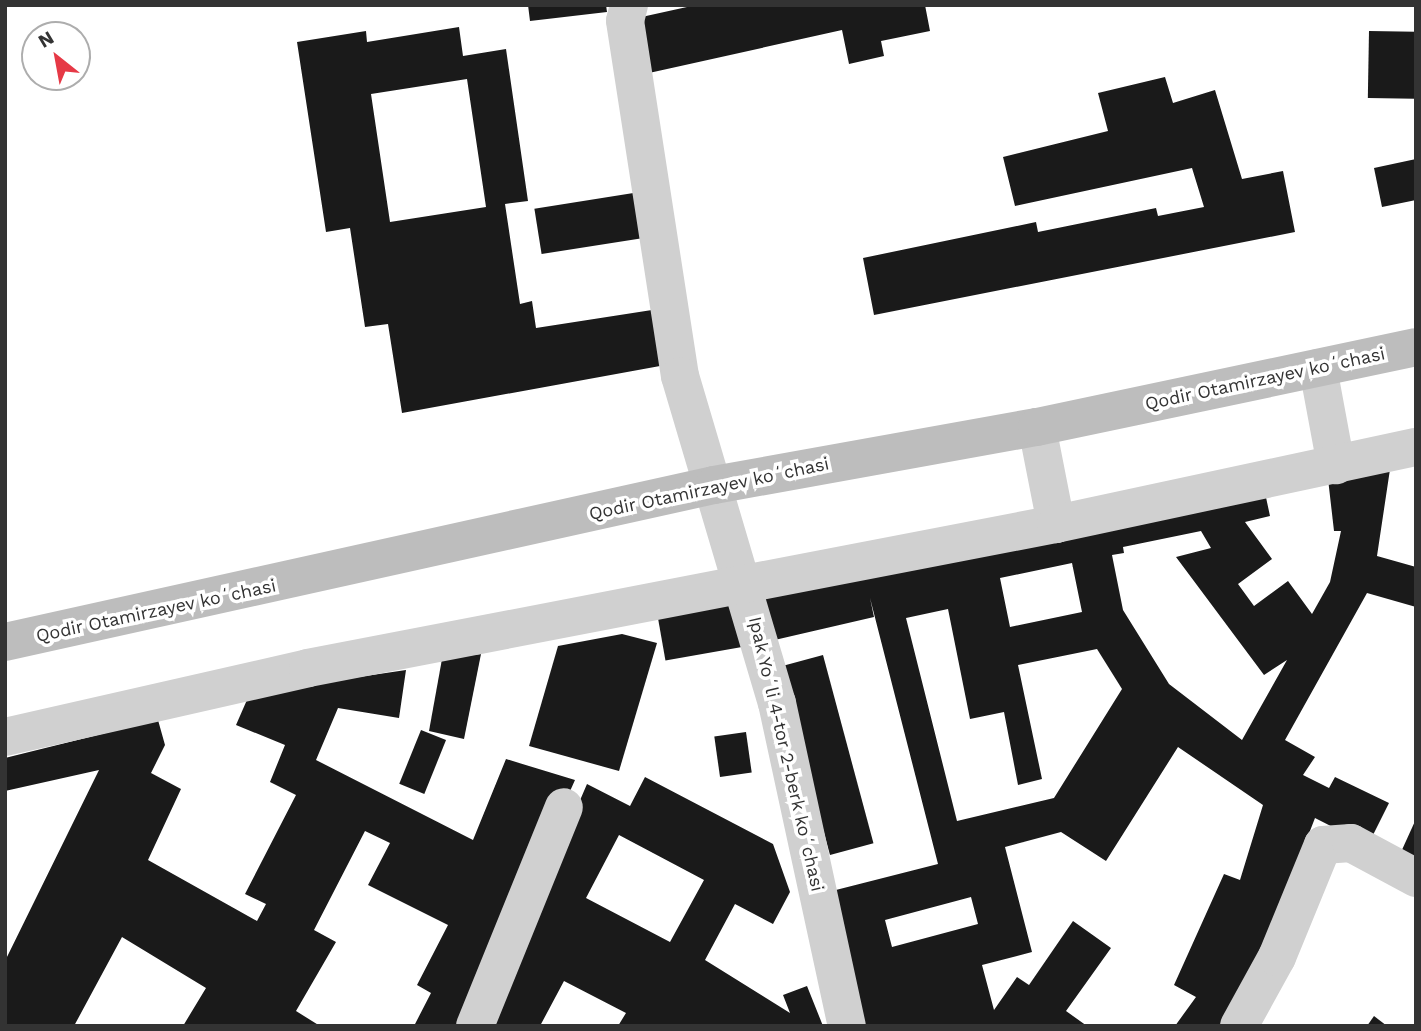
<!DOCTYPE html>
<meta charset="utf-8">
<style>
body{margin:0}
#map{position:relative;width:1421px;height:1031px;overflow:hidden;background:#fff;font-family:"Work Sans",sans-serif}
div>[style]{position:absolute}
.building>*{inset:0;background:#1a1a1a;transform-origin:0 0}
.minor>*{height:38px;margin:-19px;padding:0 19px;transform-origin:19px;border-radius:19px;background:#d0d0d0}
.secondary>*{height:38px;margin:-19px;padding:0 19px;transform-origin:19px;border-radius:19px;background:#bdbdbd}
span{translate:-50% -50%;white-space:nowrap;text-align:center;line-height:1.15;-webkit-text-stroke:7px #fff;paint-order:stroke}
.street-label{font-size:18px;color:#333}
.frame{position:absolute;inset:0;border:7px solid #333;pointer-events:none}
.north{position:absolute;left:21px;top:21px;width:70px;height:70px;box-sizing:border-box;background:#fff;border:2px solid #adadad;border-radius:50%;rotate:329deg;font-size:19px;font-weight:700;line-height:28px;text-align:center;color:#333}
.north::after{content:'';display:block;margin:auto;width:24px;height:32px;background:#e63946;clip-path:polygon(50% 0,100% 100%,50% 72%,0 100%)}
</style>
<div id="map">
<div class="building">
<i style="clip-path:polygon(528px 5px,606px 5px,607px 12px,530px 21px)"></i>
<i style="clip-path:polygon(696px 5px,925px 5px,930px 31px,881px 41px,884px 56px,849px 64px,842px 30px,649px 73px,637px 18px)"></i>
<i style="clip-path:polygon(evenodd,459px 27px,463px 56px,506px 49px,528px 201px,505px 204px,520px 304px,532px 301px,536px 328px,652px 310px,660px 366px,402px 413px,388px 324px,365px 327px,350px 228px,326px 232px,297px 42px,366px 31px,367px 42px,459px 27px,467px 79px,486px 207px,390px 222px,371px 94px,467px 79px)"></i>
<i style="left:1369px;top:31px;width:47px;height:67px;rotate:1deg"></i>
<i style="clip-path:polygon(1165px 77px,1173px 103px,1215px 90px,1242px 179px,1283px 171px,1295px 232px,874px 315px,863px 258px,1036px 222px,1038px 232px,1156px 208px,1158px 216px,1204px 207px,1192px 168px,1015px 206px,1003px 157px,1108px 131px,1098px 93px)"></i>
<i style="clip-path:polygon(1416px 159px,1416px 200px,1382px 207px,1374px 168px)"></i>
<i style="left:646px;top:191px;width:46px;height:113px;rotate:81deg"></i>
<i style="clip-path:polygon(evenodd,1392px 456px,1377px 556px,1416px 567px,1416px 607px,1367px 593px,1285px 740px,1315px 757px,1303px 775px,1329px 788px,1335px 777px,1389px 803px,1368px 845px,1315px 818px,1272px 929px,1221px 1026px,1175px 1026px,1196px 997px,1174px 985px,1224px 874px,1240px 880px,1263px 805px,1178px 747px,1106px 861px,1061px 832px,1005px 847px,1032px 952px,982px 965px,994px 1010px,1017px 977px,1029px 985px,1073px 921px,1111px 948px,1066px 1011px,1087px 1026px,863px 1026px,828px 892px,938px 864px,870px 598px,874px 617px,766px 642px,755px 597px,1264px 488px,1270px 516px,1245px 522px,1272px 559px,1238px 584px,1254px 606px,1288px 581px,1312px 614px,1330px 582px,1341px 531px,1334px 531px,1327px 470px,1392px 456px,1201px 531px,1211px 548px,1176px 557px,1264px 675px,1287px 660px,1242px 740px,1169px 684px,1123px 610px,1112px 555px,1124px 553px,1123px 547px,1201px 531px,1392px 456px,1072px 563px,1082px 612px,1010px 627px,1000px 578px,1072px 563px,1392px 456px,948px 609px,970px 719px,1004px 712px,1018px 785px,1042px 779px,1018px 665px,1097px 649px,1122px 689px,1054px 798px,957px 821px,906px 618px,948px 609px,1392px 456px,971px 897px,978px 924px,892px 947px,885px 920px,971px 897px)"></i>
<i style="left:737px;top:594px;width:53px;height:82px;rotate:80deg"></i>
<i style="clip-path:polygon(622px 634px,657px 643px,619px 771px,529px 746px,558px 646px)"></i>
<i style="clip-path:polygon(481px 654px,464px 739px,429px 731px,442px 659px)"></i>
<i style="left:823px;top:655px;width:195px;height:45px;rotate:75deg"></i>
<i style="clip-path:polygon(406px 670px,399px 718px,338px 708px,316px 760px,473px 840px,506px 759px,575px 780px,465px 1026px,414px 1026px,431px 993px,417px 985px,448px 925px,368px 885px,390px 843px,365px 831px,314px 930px,336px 942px,296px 1011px,320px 1026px,183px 1026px,206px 988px,122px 937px,74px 1026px,5px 1026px,5px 961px,99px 770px,5px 791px,5px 758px,158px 720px,165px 745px,151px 773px,181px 789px,148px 860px,257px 921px,266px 904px,245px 894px,296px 795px,270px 782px,285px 745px,236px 725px,250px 693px)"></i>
<i style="left:421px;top:730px;width:27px;height:58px;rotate:22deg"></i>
<i style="left:746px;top:732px;width:41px;height:32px;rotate:82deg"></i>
<i style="clip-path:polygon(evenodd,645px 777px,773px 844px,790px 892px,773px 924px,735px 904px,705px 960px,790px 1013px,783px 995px,807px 986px,823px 1026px,618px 1026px,626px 1013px,564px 981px,540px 1026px,483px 1026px,587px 784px,630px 806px,645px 777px,619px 835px,704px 880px,670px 942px,586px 898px,619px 835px)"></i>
<i style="clip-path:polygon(1416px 819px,1416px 859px,1401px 852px)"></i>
<i style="clip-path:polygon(1374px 1016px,1387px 1026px,1367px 1026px)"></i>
</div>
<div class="minor">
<i style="left:629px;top:5px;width:16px;rotate:104deg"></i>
<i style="left:625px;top:21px;width:359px;rotate:81.2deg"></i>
<i style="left:680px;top:376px;width:341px;rotate:73.5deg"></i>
<i style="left:777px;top:703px;width:330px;rotate:77.8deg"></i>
<i style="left:1318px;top:368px;width:99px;rotate:79.5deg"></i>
<i style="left:1037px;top:427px;width:99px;rotate:78.9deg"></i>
<i style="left:5px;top:737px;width:311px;rotate:-12.8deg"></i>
<i style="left:308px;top:668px;width:762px;rotate:-10.9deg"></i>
<i style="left:1056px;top:524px;width:368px;rotate:-12.1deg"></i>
<i style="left:475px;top:1026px;width:236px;rotate:-67.9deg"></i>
<i style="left:1239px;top:1026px;width:79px;rotate:-61.2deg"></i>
<i style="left:1277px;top:957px;width:121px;rotate:-67.7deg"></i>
<i style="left:1323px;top:845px;width:28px;rotate:-4deg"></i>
<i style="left:1351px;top:843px;width:74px;rotate:28.3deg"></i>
</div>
<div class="secondary">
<i style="left:5px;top:642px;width:726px;rotate:-12.49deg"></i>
<i style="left:714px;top:485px;width:328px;rotate:-10.2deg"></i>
<i style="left:1037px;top:427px;width:387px;rotate:-11.9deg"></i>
</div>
<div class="street-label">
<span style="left:1265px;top:379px;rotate:-12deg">Qodir Otamirzayev koʻchasi</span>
<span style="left:709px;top:489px;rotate:-12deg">Qodir Otamirzayev koʻchasi</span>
<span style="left:156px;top:611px;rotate:-12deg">Qodir Otamirzayev koʻchasi</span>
<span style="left:786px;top:754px;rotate:77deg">Ipak Yoʻli 4-tor 2-berk koʻchasi</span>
</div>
<div class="frame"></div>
<div class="north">N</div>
</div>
